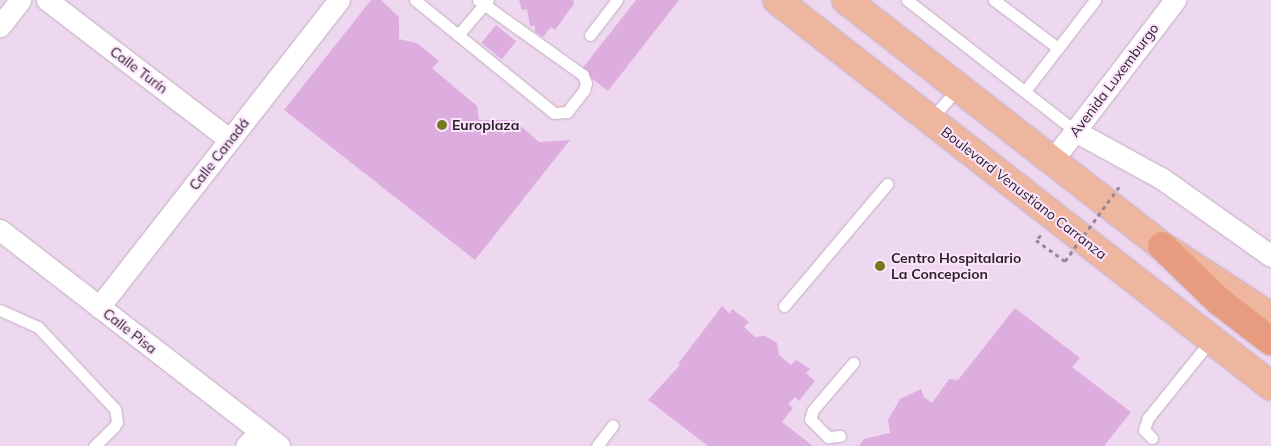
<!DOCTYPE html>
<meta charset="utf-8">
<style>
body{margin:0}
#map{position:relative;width:1271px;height:446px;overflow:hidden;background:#eed8ef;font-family:Mulish,sans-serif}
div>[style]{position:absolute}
.building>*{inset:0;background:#deaddf;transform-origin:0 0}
.path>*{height:3px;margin-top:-1.5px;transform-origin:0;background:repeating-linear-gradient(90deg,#978798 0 4px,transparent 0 8px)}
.roads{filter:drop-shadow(0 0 1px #c2adc2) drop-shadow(0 0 1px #c2adc2)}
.service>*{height:11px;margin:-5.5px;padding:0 5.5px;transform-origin:5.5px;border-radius:5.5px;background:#fff}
.minor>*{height:21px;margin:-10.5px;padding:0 10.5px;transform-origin:10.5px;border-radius:10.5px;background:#fff}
.primary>*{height:28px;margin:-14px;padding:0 14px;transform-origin:14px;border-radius:14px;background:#eeb59f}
.trunk>*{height:28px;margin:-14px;padding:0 14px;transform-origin:14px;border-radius:14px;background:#e89c7f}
.path-bridge>*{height:3px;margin-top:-1.5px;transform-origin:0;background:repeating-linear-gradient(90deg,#978798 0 4px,transparent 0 8px)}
.dots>*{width:14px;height:14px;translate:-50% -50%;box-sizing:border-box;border:2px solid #fce5fc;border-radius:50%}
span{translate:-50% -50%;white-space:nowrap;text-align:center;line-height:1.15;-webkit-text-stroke:4px #fce5fc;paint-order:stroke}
.street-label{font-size:14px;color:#2b232b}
.poi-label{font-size:14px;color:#2b232b;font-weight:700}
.left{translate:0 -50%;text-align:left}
</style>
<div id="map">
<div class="building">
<i style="clip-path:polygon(371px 0,381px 0,399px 17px,399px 39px,417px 43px,439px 61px,432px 68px,477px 106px,479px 120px,514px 120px,539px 142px,570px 140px,475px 260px,284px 110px)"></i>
<i style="clip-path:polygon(519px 0,573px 0,574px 4px,555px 30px,551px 27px,543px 37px,535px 32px,535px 26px,530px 26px,527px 9px,522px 10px)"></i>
<i style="clip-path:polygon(636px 0,679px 0,608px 91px,581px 70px)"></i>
<i style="left:496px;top:25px;width:26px;height:23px;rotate:39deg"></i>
<i style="clip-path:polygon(722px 306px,730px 314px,732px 309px,749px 322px,744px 327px,755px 337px,765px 336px,777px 343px,779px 355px,791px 365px,796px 360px,810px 369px,806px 373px,815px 381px,799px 401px,795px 397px,788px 404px,793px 408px,782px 422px,813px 446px,708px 446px,648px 400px,680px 365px,678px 364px)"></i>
<i style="clip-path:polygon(1015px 308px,1080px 358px,1072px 367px,1131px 412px,1104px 446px,859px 446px,864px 439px,890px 433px,888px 420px,900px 399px,921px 389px,924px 397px,932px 403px,949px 379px,958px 380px)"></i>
</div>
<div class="path">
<i style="left:1041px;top:235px;width:7px;rotate:135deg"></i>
<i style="left:1036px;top:240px;width:36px;rotate:36deg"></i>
</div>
<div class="roads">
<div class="service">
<i style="left:415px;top:0;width:179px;rotate:39.1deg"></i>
<i style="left:554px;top:113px;width:13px;rotate:-4deg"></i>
<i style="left:567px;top:112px;width:28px;rotate:-52deg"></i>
<i style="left:584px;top:90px;width:7px;rotate:-74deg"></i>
<i style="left:586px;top:83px;width:9px;rotate:-111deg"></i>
<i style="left:583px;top:75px;width:129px;rotate:-144.5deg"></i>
<i style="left:907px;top:0;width:213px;rotate:37.9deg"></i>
<i style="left:994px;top:0;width:80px;rotate:36.9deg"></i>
<i style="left:458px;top:35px;width:46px;rotate:-49.4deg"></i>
<i style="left:590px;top:35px;width:44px;rotate:-52.4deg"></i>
<i style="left:1025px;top:91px;width:115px;rotate:-52.4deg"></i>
<i style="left:930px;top:120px;width:43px;rotate:-48.8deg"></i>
<i style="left:784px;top:306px;width:160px;rotate:-49.8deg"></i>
<i style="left:0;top:310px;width:42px;rotate:24.1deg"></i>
<i style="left:38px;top:327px;width:112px;rotate:46.8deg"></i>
<i style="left:115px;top:409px;width:13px;rotate:81deg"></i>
<i style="left:117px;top:422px;width:6px;rotate:121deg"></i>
<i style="left:114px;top:427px;width:28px;rotate:136deg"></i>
<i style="left:840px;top:436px;width:12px;rotate:175deg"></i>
<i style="left:828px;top:437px;width:25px;rotate:-135deg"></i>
<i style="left:810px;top:419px;width:9px;rotate:-72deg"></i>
<i style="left:813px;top:410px;width:62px;rotate:-49.6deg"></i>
<i style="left:1152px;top:438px;width:11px;rotate:-135deg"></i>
<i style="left:1144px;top:430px;width:13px;rotate:-72deg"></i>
<i style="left:1148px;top:418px;width:100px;rotate:-51.1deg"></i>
<i style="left:597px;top:446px;width:26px;rotate:-53deg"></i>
</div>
<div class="minor">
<i style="left:47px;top:0;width:230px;rotate:37.4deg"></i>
<i style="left:0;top:26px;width:33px;rotate:-52deg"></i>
<i style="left:1075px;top:131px;width:98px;rotate:28.7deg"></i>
<i style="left:1161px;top:178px;width:135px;rotate:35.3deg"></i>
<i style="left:1052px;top:161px;width:203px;rotate:-52.6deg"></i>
<i style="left:0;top:230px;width:353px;rotate:37.7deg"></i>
<i style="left:99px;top:307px;width:390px;rotate:-52deg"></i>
<i style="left:246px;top:446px;width:20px;rotate:-45deg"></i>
</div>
<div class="primary">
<i style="left:777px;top:0;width:627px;rotate:38deg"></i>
<i style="left:846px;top:0;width:400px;rotate:37.9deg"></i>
<i style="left:1162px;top:246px;width:130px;rotate:33.1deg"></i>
</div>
<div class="trunk">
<i style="left:1162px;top:246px;width:79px;rotate:44deg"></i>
<i style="left:1219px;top:301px;width:66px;rotate:37.6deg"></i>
</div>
</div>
<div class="path-bridge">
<i style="left:1065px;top:261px;width:92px;rotate:-53.9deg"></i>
</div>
<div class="dots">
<i style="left:442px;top:125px;background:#777921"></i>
<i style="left:880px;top:266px;background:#777921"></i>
</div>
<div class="street-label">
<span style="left:139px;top:70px;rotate:37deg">Calle Turín</span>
<span style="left:1114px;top:80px;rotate:-53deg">Avenida Luxemburgo</span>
<span style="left:219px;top:154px;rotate:-52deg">Calle Canadá</span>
<span style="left:1024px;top:193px;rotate:38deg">Boulevard Venustiano Carranza</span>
<span style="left:130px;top:331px;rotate:38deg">Calle Pisa</span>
</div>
<div class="poi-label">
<span class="left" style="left:452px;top:125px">Europlaza</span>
<span class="left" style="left:891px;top:266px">Centro Hospitalario<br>La Concepcion</span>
</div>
</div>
